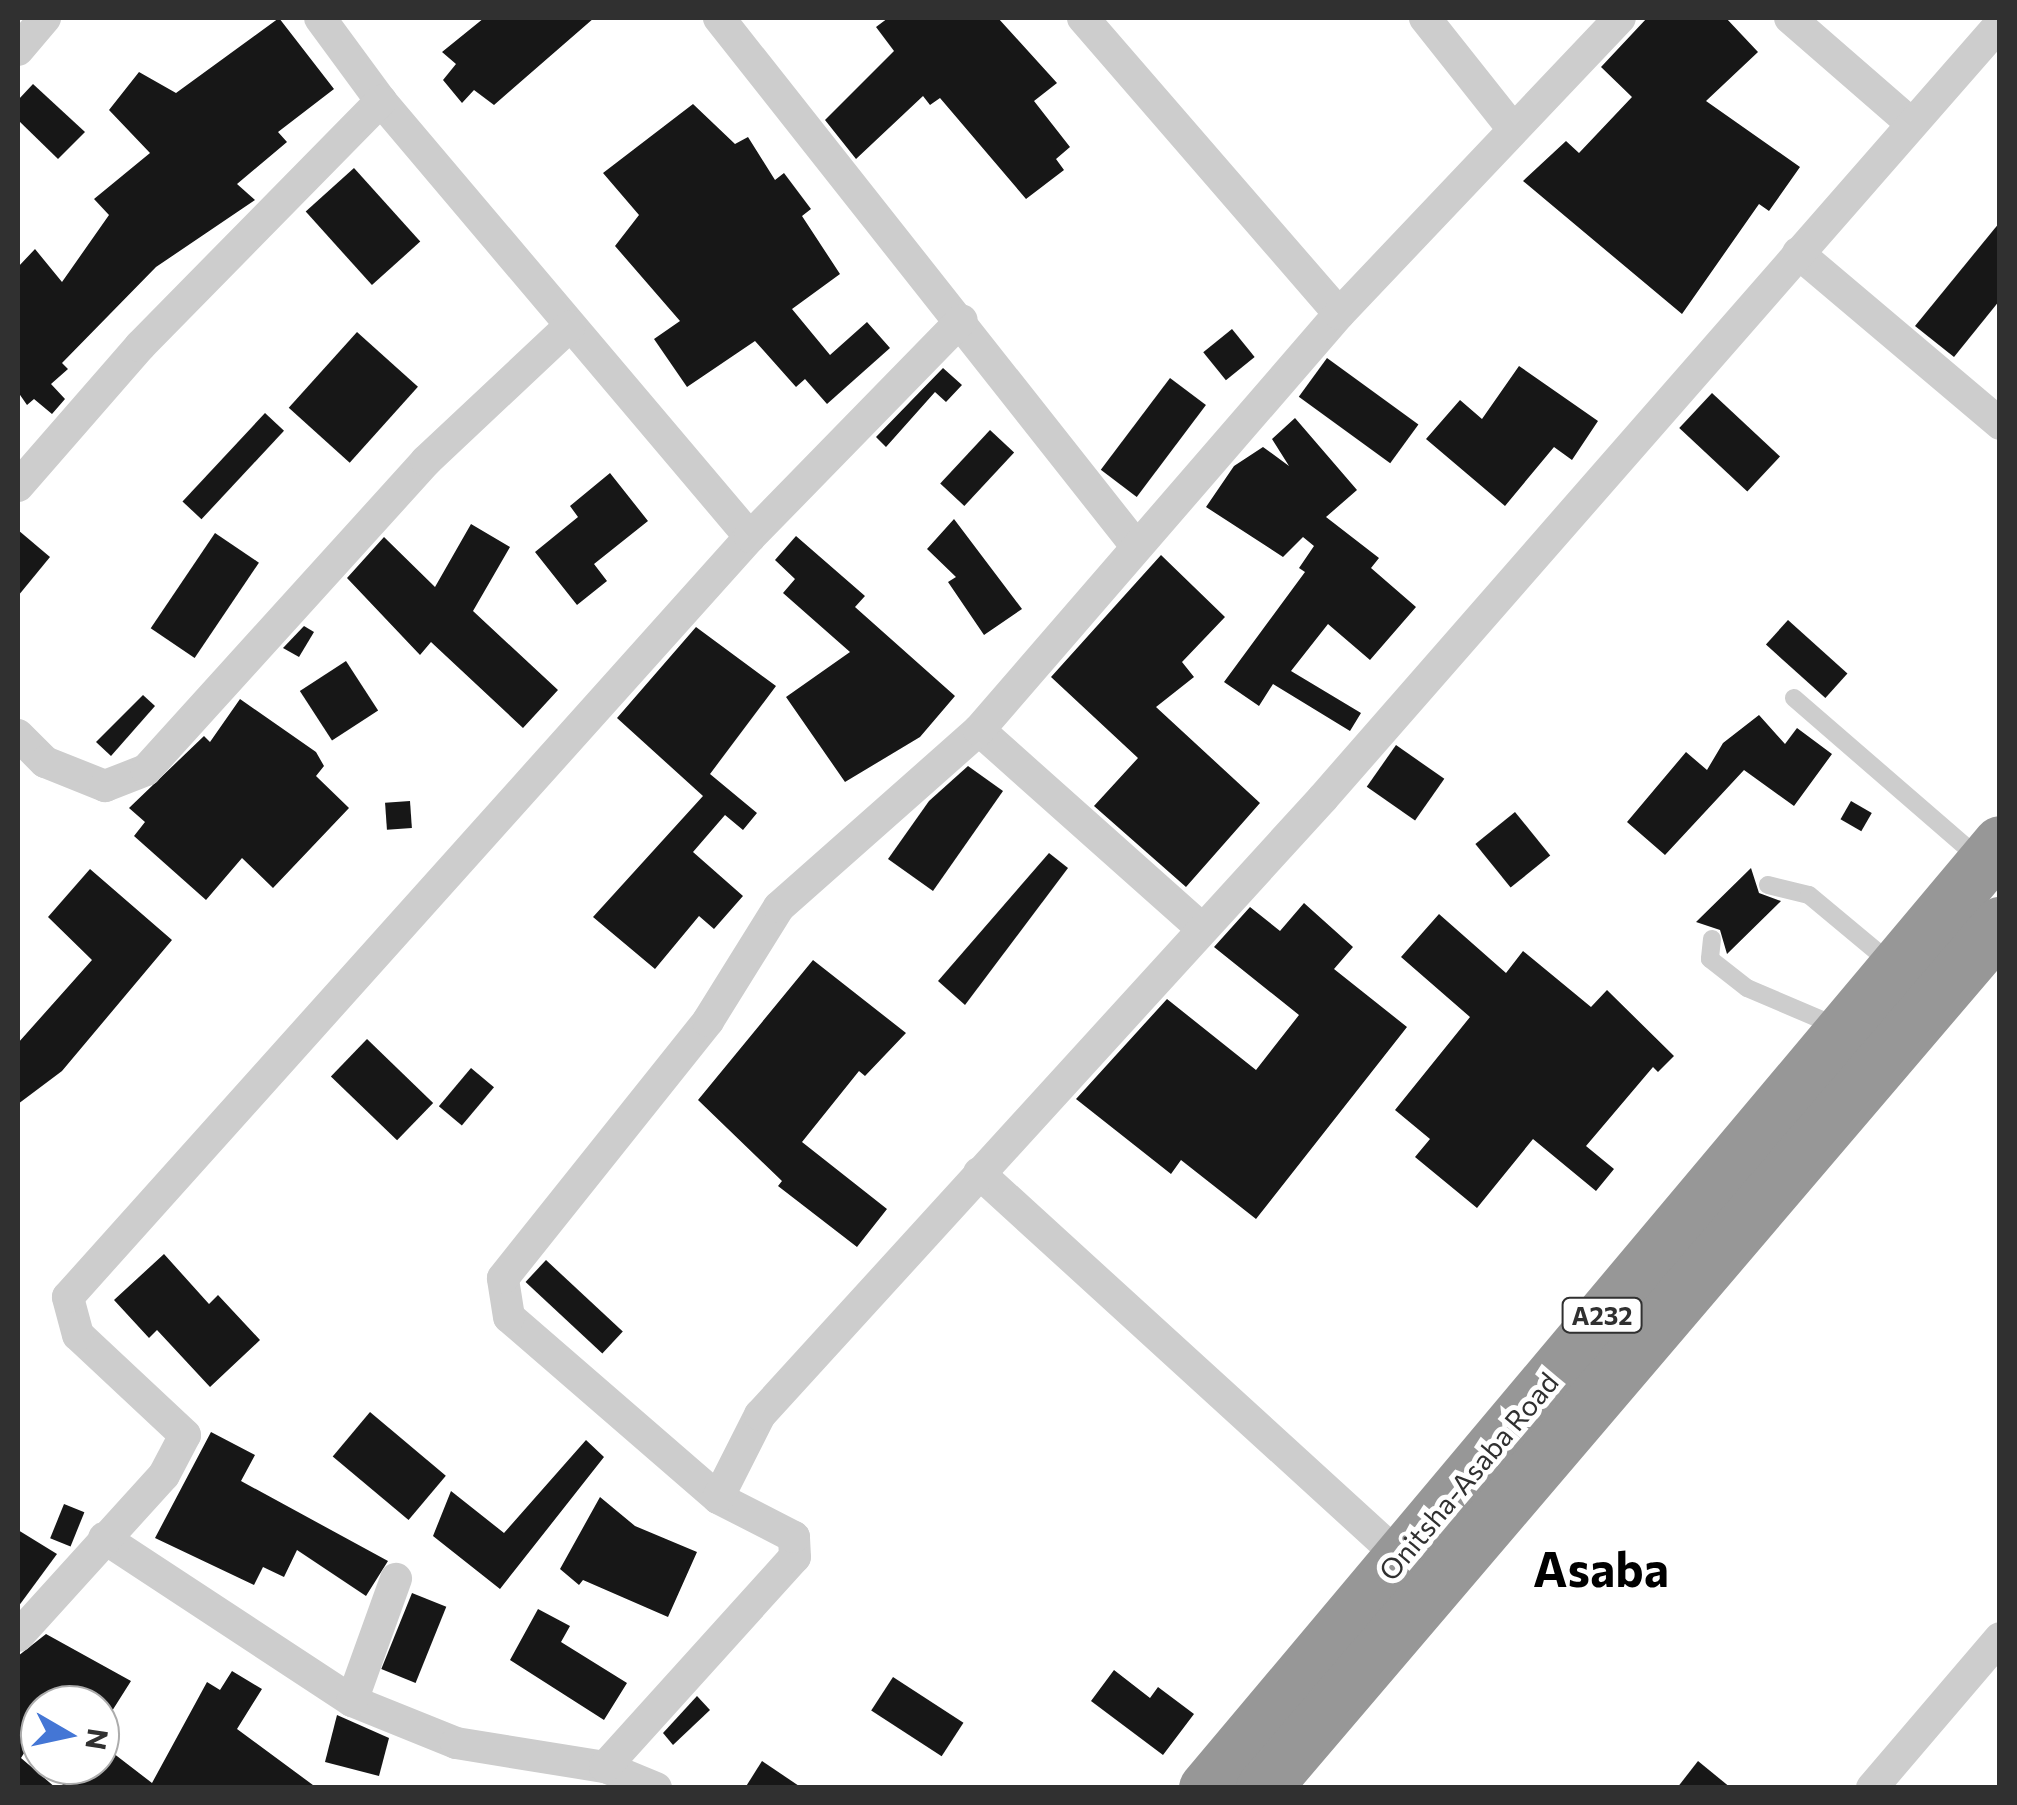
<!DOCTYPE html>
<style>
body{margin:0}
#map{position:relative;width:2017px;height:1805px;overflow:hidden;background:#fff;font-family:Commissioner,sans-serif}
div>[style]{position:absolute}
.building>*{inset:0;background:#171717;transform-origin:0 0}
.lane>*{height:18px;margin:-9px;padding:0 9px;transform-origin:9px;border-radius:9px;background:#cdcdcd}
.street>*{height:32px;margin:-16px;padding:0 16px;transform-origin:16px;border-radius:16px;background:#cdcdcd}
.highway>*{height:55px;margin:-27.5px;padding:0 27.5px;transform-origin:27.5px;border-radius:27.5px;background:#979797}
span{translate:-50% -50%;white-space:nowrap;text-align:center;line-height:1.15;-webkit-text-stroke:10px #fff;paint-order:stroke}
.shield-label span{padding:2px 8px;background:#fff;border:2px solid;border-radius:8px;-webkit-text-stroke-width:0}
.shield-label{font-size:25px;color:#303030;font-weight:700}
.street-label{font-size:28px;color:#303030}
.town-label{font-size:48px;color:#000;font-weight:700}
.frame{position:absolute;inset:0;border:20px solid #303030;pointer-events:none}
.north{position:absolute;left:20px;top:1685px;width:100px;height:100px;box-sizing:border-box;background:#fff;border:2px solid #acacac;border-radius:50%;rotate:99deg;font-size:28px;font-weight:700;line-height:40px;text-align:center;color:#303030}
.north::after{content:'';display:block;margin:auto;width:35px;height:45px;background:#4476d5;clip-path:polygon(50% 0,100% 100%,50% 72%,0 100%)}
</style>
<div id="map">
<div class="building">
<i style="clip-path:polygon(279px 18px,334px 89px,278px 132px,287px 142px,237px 184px,255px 200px,156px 267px,62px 363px,68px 369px,51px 384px,65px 399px,52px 414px,34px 399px,27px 405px,18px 392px,18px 267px,35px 249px,62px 282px,109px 215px,94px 199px,150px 153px,109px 110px,139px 72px,176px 93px)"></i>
<i style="clip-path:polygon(484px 18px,594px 18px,494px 105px,474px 90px,462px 103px,443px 80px,456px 64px,442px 52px)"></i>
<i style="clip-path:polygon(888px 18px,998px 18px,1057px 83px,1034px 101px,1070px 147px,1056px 159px,1064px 170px,1026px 199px,940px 98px,930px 105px,923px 96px,856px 159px,825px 120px,894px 51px,876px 27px)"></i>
<i style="clip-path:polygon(1647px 18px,1726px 18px,1758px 52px,1706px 101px,1800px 167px,1769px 211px,1759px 204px,1682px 314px,1523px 181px,1566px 141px,1579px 153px,1632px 97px,1601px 67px)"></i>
<i style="clip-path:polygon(33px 84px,85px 132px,58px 159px,18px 120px,18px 100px)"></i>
<i style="clip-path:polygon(693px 104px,735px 144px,748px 137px,775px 180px,784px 173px,811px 209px,802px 216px,840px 274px,792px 309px,830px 355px,867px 322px,890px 348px,827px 404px,805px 379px,796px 387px,755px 341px,687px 387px,654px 339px,680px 321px,615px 246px,639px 215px,603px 173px)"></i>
<i style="left:354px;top:168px;width:99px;height:65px;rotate:48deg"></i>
<i style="clip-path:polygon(2000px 222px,2000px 300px,1954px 357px,1915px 326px)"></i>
<i style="left:1232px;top:329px;width:36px;height:37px;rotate:51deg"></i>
<i style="left:357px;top:332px;width:82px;height:102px;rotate:42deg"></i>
<i style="left:1327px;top:358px;width:113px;height:48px;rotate:36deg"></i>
<i style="clip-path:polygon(1519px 366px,1598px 421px,1572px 460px,1554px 447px,1505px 506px,1426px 439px,1460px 400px,1482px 419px)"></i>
<i style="clip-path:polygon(943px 368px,962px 385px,946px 402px,935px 392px,886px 447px,876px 437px)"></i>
<i style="left:1170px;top:378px;width:45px;height:115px;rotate:37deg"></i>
<i style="left:1712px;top:393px;width:93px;height:48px;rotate:43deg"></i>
<i style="left:265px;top:413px;width:26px;height:121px;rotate:43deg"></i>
<i style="clip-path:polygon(1295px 418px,1357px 490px,1326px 517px,1379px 558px,1371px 568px,1416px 607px,1370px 660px,1328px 624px,1291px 671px,1361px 713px,1350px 731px,1273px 684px,1259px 706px,1224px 682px,1305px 572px,1299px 568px,1314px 546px,1303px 537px,1283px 557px,1206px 507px,1234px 466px,1263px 447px,1289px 466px,1272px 439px)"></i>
<i style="left:990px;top:430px;width:33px;height:73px;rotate:43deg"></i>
<i style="clip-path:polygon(610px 473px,648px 521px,594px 564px,607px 581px,577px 605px,535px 552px,578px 517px,570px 506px)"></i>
<i style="clip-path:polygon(954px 519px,1022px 609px,984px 635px,948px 582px,956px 577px,927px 549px)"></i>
<i style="clip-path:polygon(471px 524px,510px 547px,473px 611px,558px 690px,523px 728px,431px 642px,420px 655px,347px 578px,384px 537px,435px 587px)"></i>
<i style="clip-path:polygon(18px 530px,50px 557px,18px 596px)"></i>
<i style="left:215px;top:533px;width:53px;height:115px;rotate:34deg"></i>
<i style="clip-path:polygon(796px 536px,865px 596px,855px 607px,955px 696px,920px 737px,845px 782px,786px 697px,850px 652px,783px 593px,795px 579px,775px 560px)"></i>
<i style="clip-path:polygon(1161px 555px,1225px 617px,1182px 662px,1194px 677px,1156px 707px,1260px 803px,1186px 887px,1094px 806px,1138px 758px,1051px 677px)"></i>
<i style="left:1788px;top:620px;width:80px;height:33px;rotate:42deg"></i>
<i style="clip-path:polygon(304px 626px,314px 632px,299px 657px,283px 648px)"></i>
<i style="clip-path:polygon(696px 627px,776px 686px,710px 774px,757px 813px,743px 830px,725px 815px,693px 852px,743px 896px,714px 929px,699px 916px,655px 969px,593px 917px,703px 796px,617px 718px)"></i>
<i style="left:346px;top:661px;width:59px;height:55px;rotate:57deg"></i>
<i style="clip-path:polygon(143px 695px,155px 706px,111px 756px,96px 742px)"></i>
<i style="clip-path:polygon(240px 699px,316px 752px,324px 766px,316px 776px,349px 808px,273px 888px,242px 858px,206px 900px,134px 836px,145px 822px,129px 808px,204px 736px,210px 742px)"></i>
<i style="clip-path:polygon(1759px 715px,1785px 744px,1797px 728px,1832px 754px,1794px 806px,1744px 770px,1665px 855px,1627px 822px,1686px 752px,1707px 770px,1723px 743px)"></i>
<i style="left:1396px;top:745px;width:59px;height:51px;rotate:35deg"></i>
<i style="clip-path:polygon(968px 766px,1003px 791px,933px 891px,888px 859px,929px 801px)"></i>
<i style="left:410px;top:801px;width:27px;height:25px;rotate:86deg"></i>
<i style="left:1851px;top:801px;width:24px;height:21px;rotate:30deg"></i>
<i style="left:1515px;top:812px;width:56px;height:51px;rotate:51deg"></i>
<i style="clip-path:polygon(1049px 853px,1068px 868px,965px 1005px,938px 981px)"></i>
<i style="clip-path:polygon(1751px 868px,1759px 893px,1781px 901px,1727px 954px,1720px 930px,1696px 922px)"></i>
<i style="clip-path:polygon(90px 869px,172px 940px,62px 1071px,18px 1104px,18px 1043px,92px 960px,48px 917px)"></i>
<i style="clip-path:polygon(1304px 903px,1353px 947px,1334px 969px,1407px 1027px,1256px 1219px,1181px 1160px,1171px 1174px,1076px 1099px,1167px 999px,1256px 1070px,1299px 1015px,1214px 947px,1250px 907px,1280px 931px)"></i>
<i style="clip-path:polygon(1439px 914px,1506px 973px,1523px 951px,1591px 1007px,1607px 990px,1674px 1056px,1658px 1072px,1653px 1067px,1586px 1146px,1614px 1169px,1596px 1191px,1533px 1139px,1477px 1208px,1415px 1157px,1430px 1139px,1395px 1110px,1470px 1017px,1401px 957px)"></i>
<i style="clip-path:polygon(813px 960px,906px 1033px,865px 1076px,859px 1071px,802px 1142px,887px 1209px,857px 1247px,778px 1186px,782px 1181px,698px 1100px)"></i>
<i style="left:367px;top:1039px;width:92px;height:52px;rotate:44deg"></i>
<i style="left:471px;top:1068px;width:30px;height:50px;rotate:40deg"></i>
<i style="clip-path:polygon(164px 1254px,209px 1304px,218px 1295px,260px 1340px,210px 1387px,157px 1330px,149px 1338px,114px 1300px)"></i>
<i style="left:546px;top:1260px;width:105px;height:30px;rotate:43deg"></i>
<i style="left:370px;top:1412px;width:99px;height:58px;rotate:40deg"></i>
<i style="clip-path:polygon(211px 1432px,255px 1455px,241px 1481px,388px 1561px,366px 1596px,297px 1550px,284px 1577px,263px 1567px,254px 1585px,155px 1538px)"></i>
<i style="clip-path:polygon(586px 1440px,604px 1457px,500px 1589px,433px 1536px,451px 1491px,504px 1533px)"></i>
<i style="clip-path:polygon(600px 1497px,635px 1526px,697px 1552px,668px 1617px,583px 1580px,579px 1585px,560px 1569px)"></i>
<i style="left:64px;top:1504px;width:22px;height:37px;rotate:22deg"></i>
<i style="clip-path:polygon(18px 1530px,57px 1554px,18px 1607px)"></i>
<i style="left:412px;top:1593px;width:37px;height:82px;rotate:22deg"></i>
<i style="clip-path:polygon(538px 1609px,570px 1626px,561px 1642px,627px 1683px,604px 1720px,510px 1660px)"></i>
<i style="clip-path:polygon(46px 1634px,131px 1681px,100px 1730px,100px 1705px,40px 1705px,40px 1727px,21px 1758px,56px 1788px,18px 1788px,18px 1656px)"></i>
<i style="clip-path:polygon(1114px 1670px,1150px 1698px,1158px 1687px,1194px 1714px,1163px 1755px,1091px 1701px)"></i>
<i style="clip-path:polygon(232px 1671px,262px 1689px,237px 1729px,317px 1788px,60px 1788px,77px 1765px,100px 1765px,100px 1743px,152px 1783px,207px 1682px,220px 1690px)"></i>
<i style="left:893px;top:1677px;width:84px;height:40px;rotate:33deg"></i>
<i style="clip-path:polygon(697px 1696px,710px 1710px,673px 1745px,663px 1733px)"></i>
<i style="clip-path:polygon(337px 1715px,389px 1738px,379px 1776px,325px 1762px)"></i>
<i style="clip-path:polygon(762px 1761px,802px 1788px,745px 1788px)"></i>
<i style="clip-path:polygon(1698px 1761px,1731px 1788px,1677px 1788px)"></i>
</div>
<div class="lane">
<i style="left:1794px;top:698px;width:245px;rotate:40.9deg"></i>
<i style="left:1768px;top:885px;width:42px;rotate:13.7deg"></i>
<i style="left:1809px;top:895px;width:109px;rotate:39.8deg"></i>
<i style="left:1712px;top:939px;width:20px;rotate:96deg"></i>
<i style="left:1710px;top:959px;width:47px;rotate:38.1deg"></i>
<i style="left:1747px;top:988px;width:97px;rotate:23.1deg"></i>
</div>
<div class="street">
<i style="left:320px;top:18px;width:103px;rotate:53.7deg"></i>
<i style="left:381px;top:101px;width:571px;rotate:49.76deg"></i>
<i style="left:719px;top:18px;width:674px;rotate:51.69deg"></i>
<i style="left:1083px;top:18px;width:391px;rotate:49.1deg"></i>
<i style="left:1425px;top:18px;width:142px;rotate:51.6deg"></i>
<i style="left:1790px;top:18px;width:160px;rotate:41deg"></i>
<i style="left:18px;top:50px;width:42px;rotate:-49.8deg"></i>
<i style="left:1798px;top:253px;width:265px;rotate:40.2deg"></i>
<i style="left:18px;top:486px;width:186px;rotate:-48.9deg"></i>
<i style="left:140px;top:346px;width:344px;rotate:-45.5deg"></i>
<i style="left:979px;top:730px;width:296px;rotate:41.7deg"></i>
<i style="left:18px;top:735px;width:38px;rotate:45deg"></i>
<i style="left:45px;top:762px;width:65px;rotate:21.8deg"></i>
<i style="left:105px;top:786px;width:44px;rotate:-21.3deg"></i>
<i style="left:146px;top:770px;width:417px;rotate:-47.8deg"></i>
<i style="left:426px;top:461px;width:197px;rotate:-43.2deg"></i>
<i style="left:979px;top:1173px;width:570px;rotate:42.37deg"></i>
<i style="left:718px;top:1498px;width:276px;rotate:-139.1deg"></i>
<i style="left:509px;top:1317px;width:39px;rotate:-99deg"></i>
<i style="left:503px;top:1278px;width:329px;rotate:-51.4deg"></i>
<i style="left:708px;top:1021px;width:134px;rotate:-58.1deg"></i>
<i style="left:779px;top:907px;width:267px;rotate:-41.5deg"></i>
<i style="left:979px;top:730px;width:550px;rotate:-49.13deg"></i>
<i style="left:1339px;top:314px;width:408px;rotate:-46.5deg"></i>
<i style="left:104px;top:1538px;width:297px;rotate:33.3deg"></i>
<i style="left:352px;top:1701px;width:112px;rotate:22deg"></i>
<i style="left:456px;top:1743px;width:151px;rotate:9.2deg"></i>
<i style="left:18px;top:1636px;width:217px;rotate:-47.8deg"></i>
<i style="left:164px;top:1475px;width:45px;rotate:-62.3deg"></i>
<i style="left:185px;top:1435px;width:146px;rotate:-136.9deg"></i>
<i style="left:78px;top:1335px;width:39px;rotate:-105deg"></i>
<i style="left:68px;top:1297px;width:1021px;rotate:-48.1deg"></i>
<i style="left:750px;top:537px;width:303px;rotate:-45.7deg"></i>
<i style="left:352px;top:1701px;width:130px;rotate:-70.2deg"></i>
<i style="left:656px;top:1788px;width:55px;rotate:-157.6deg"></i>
<i style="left:605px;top:1767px;width:283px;rotate:-47.9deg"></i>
<i style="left:795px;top:1557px;width:20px;rotate:-93deg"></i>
<i style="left:794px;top:1537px;width:85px;rotate:-152.8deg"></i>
<i style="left:718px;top:1498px;width:93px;rotate:-63.2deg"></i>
<i style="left:760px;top:1415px;width:835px;rotate:-47.62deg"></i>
<i style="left:1323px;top:798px;width:1028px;rotate:-48.82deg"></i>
<i style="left:1872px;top:1788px;width:197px;rotate:-49.5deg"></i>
</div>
<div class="highway">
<i style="left:1206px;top:1788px;width:1234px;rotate:-49.96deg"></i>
<i style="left:1263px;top:1788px;width:1136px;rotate:-49.54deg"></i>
</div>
<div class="shield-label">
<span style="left:1602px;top:1315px">A232</span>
</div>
<div class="street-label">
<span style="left:1468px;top:1476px;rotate:-50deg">Onitsha-Asaba Road</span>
</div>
<div class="town-label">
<span style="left:1601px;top:1568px">Asaba</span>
</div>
<div class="frame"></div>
<div class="north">N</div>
</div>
